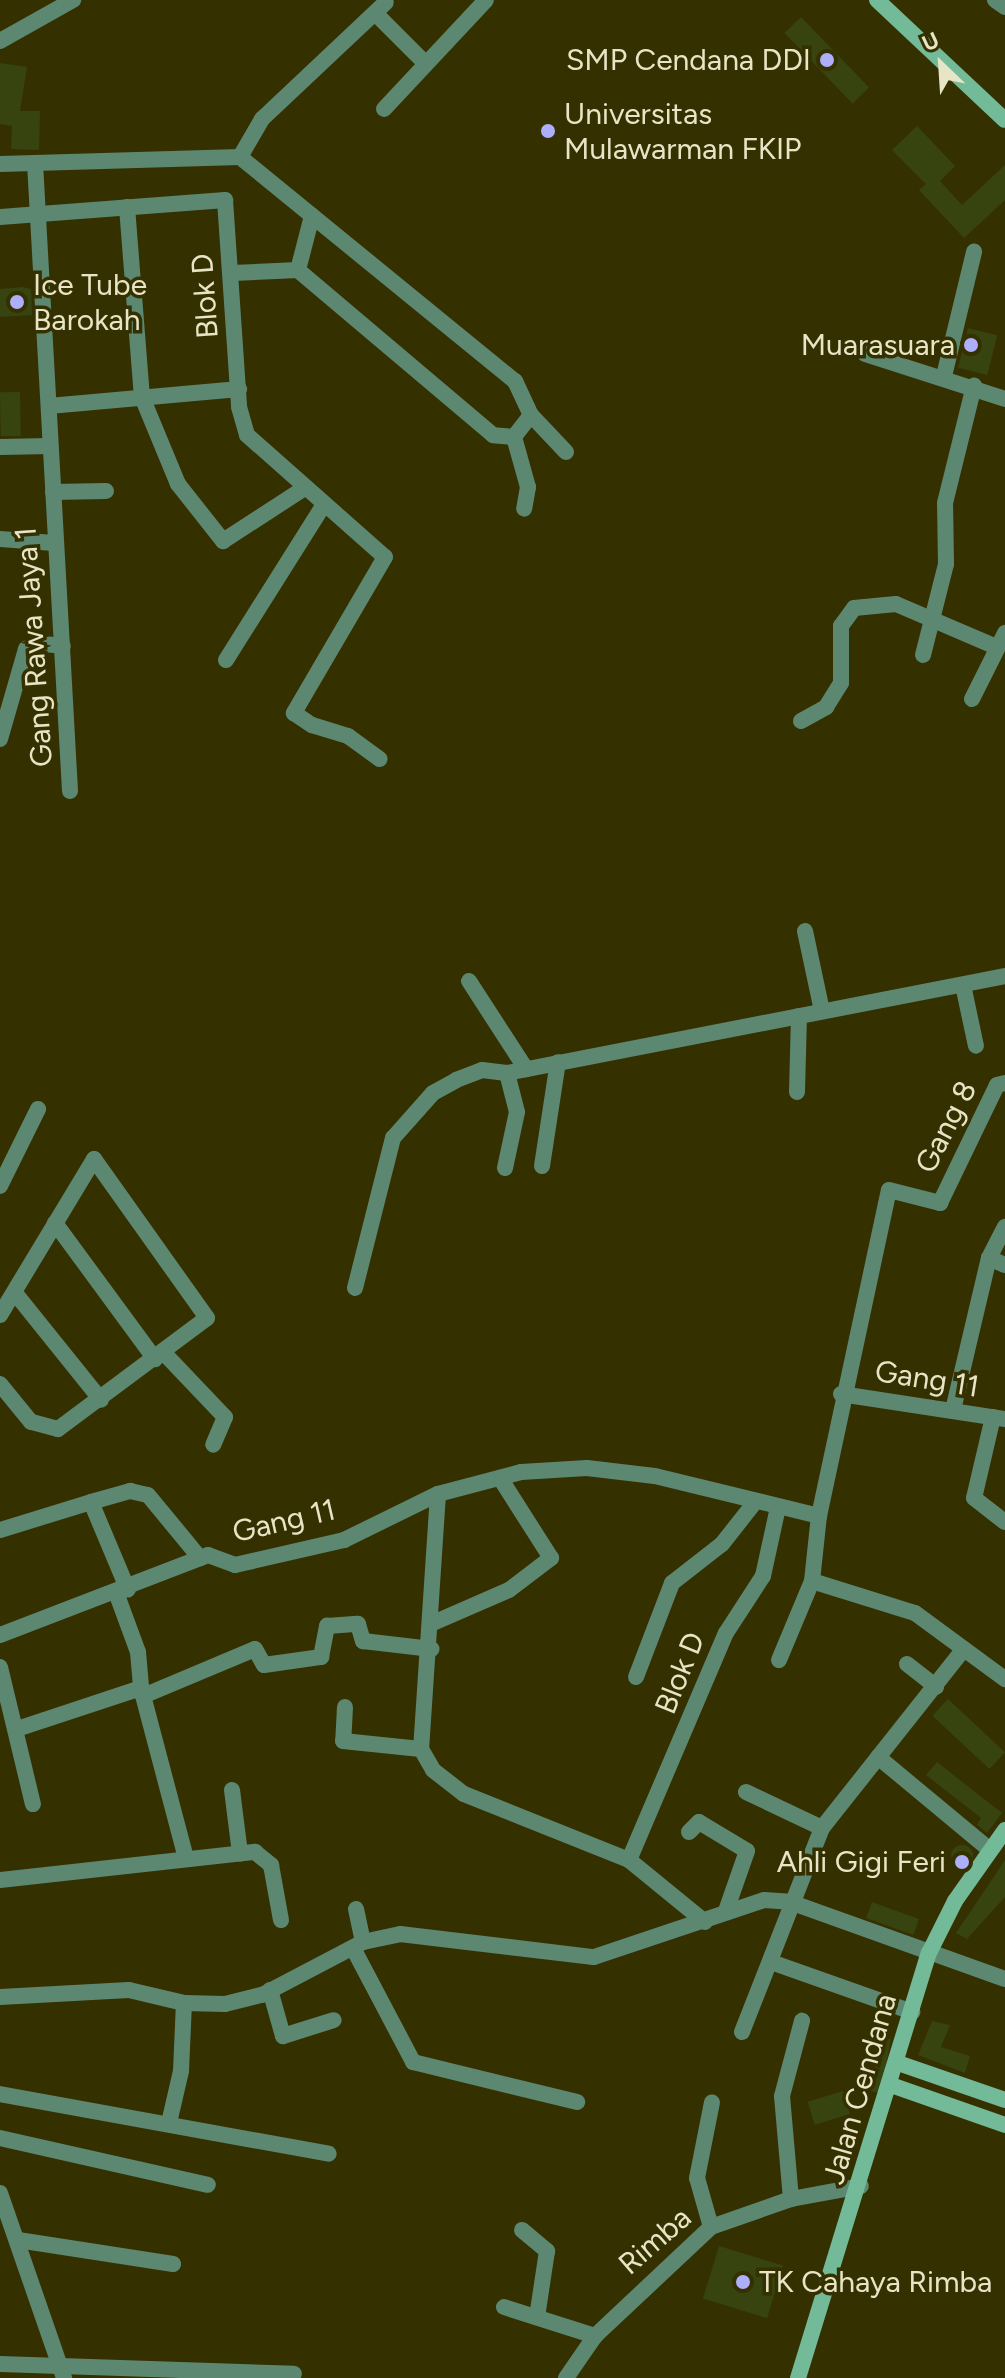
<!DOCTYPE html>
<style>
body{margin:0}
#map{position:relative;width:1005px;height:2378px;overflow:hidden;background:#353000;font-family:Figtree,sans-serif}
div>[style]{position:absolute}
.building>*{inset:0;background:#37440f;transform-origin:0 0}
.round{border-radius:50%}
.street>*{height:16px;margin:-8px;padding:0 8px;transform-origin:8px;border-radius:8px;background:#5c8872}
.secondary>*{height:16px;margin:-8px;padding:0 8px;transform-origin:8px;border-radius:8px;background:#73ba98}
.dots>*{width:22px;height:22px;translate:-50% -50%;box-sizing:border-box;border:4px solid #353000;border-radius:50%}
span{translate:-50% -50%;white-space:nowrap;text-align:center;line-height:1.15;-webkit-text-stroke:7px #353000;paint-order:stroke}
.poi-label{font-size:30px;color:#e8e5c6}
.right{translate:-100% -50%;text-align:right}
.left{translate:0 -50%;text-align:left}
.street-label{font-size:30px;color:#e8e5c6}
.north{position:absolute;left:901px;top:24px;width:80px;height:80px;-webkit-text-stroke:6px #353000;paint-order:stroke;rotate:335deg;font-size:22px;font-weight:700;line-height:32px;text-align:center;color:#e8e5c6}
.north::after{content:'';display:block;margin:auto;width:28px;height:36px;background:#e8e5c6;clip-path:polygon(50% 0,100% 100%,50% 72%,0 100%)}
</style>
<div id="map">
<div class="building">
<i style="left:801px;top:17px;width:98px;height:23px;rotate:46deg"></i>
<i style="clip-path:polygon(0 63px,27px 67px,20px 111px,40px 111px,39px 150px,11px 149px,12px 126px,0 124px)"></i>
<i style="clip-path:polygon(917px 126px,955px 166px,940px 181px,962px 205px,1005px 165px,1005px 200px,964px 238px,919px 190px,926px 184px,892px 150px)"></i>
<i style="clip-path:polygon(23px 287px,31px 289px,32px 315px,0 317px,0 289px)"></i>
<i style="left:968px;top:328px;width:30px;height:41px;rotate:14deg"></i>
<i style="left:20px;top:392px;width:44px;height:20px;rotate:89deg"></i>
<i style="left:948px;top:1699px;width:78px;height:23px;rotate:43deg"></i>
<i style="clip-path:polygon(937px 1762px,1002px 1813px,987px 1833px,977px 1825px,981px 1818px,926px 1775px)"></i>
<i class="round" style="left:951px;top:1845px;width:22px;height:22px"></i>
<i style="clip-path:polygon(1005px 1860px,1005px 1897px,967px 1939px,956px 1933px)"></i>
<i style="left:872px;top:1902px;width:50px;height:17px;rotate:20deg"></i>
<i style="clip-path:polygon(932px 2021px,950px 2025px,941px 2047px,970px 2056px,965px 2073px,918px 2055px)"></i>
<i style="left:880px;top:2037px;width:11px;height:55px;rotate:10deg"></i>
<i style="left:843px;top:2091px;width:24px;height:37px;rotate:73deg"></i>
<i style="left:719px;top:2246px;width:67px;height:55px;rotate:17deg"></i>
</div>
<div class="street">
<i style="left:995px;top:0;width:12px;rotate:35deg"></i>
<i style="left:375px;top:13px;width:72px;rotate:45deg"></i>
<i style="left:0;top:41px;width:84px;rotate:-29.3deg"></i>
<i style="left:384px;top:109px;width:149px;rotate:-46.9deg"></i>
<i style="left:240px;top:157px;width:44px;rotate:-59.9deg"></i>
<i style="left:262px;top:119px;width:170px;rotate:-43.3deg"></i>
<i style="left:35px;top:163px;width:629px;rotate:86.81deg"></i>
<i style="left:0;top:164px;width:240px;rotate:-1.7deg"></i>
<i style="left:240px;top:157px;width:355px;rotate:39.2deg"></i>
<i style="left:515px;top:381px;width:38px;rotate:65deg"></i>
<i style="left:531px;top:415px;width:28px;rotate:128deg"></i>
<i style="left:514px;top:437px;width:21px;rotate:-175deg"></i>
<i style="left:493px;top:435px;width:255px;rotate:-139.8deg"></i>
<i style="left:298px;top:270px;width:66px;rotate:177.4deg"></i>
<i style="left:127px;top:207px;width:191px;rotate:85.5deg"></i>
<i style="left:142px;top:397px;width:94px;rotate:67.5deg"></i>
<i style="left:178px;top:484px;width:73px;rotate:51.7deg"></i>
<i style="left:223px;top:541px;width:95px;rotate:-33deg"></i>
<i style="left:0;top:217px;width:226px;rotate:-4.3deg"></i>
<i style="left:225px;top:200px;width:207px;rotate:86.1deg"></i>
<i style="left:239px;top:407px;width:29px;rotate:74deg"></i>
<i style="left:247px;top:435px;width:184px;rotate:41.5deg"></i>
<i style="left:385px;top:557px;width:181px;rotate:120.3deg"></i>
<i style="left:294px;top:713px;width:22px;rotate:34deg"></i>
<i style="left:312px;top:725px;width:38px;rotate:17deg"></i>
<i style="left:348px;top:736px;width:39px;rotate:36deg"></i>
<i style="left:298px;top:270px;width:56px;rotate:-75.5deg"></i>
<i style="left:865px;top:354px;width:147px;rotate:17.8deg"></i>
<i style="left:944px;top:376px;width:128px;rotate:-76.4deg"></i>
<i style="left:49px;top:406px;width:191px;rotate:-5.1deg"></i>
<i style="left:531px;top:415px;width:51px;rotate:46.6deg"></i>
<i style="left:514px;top:437px;width:52px;rotate:74.4deg"></i>
<i style="left:528px;top:487px;width:22px;rotate:100deg"></i>
<i style="left:0;top:447px;width:50px;rotate:-1.1deg"></i>
<i style="left:53px;top:492px;width:53px;rotate:-1.1deg"></i>
<i style="left:0;top:539px;width:54px;rotate:4.2deg"></i>
<i style="left:923px;top:655px;width:94px;rotate:-75.8deg"></i>
<i style="left:946px;top:564px;width:61px;rotate:-90.9deg"></i>
<i style="left:945px;top:503px;width:121px;rotate:-76.1deg"></i>
<i style="left:226px;top:660px;width:182px;rotate:-57.8deg"></i>
<i style="left:972px;top:699px;width:74px;rotate:-63.4deg"></i>
<i style="left:801px;top:721px;width:29px;rotate:-29deg"></i>
<i style="left:826px;top:707px;width:28px;rotate:-58deg"></i>
<i style="left:841px;top:683px;width:57px;rotate:-90deg"></i>
<i style="left:841px;top:626px;width:22px;rotate:-54deg"></i>
<i style="left:854px;top:608px;width:42px;rotate:-5.4deg"></i>
<i style="left:896px;top:604px;width:107px;rotate:23.2deg"></i>
<i style="left:0;top:739px;width:94px;rotate:-73.9deg"></i>
<i style="left:26px;top:649px;width:13px;rotate:-29deg"></i>
<i style="left:37px;top:643px;width:26px;rotate:7deg"></i>
<i style="left:805px;top:931px;width:82px;rotate:78deg"></i>
<i style="left:469px;top:981px;width:105px;rotate:57.1deg"></i>
<i style="left:963px;top:985px;width:62px;rotate:78deg"></i>
<i style="left:797px;top:1092px;width:76px;rotate:-88.5deg"></i>
<i style="left:542px;top:1166px;width:105px;rotate:-81.3deg"></i>
<i style="left:505px;top:1168px;width:57px;rotate:-77.9deg"></i>
<i style="left:517px;top:1112px;width:40px;rotate:-104.4deg"></i>
<i style="left:0;top:1186px;width:86px;rotate:-63.7deg"></i>
<i style="left:55px;top:1223px;width:169px;rotate:53.7deg"></i>
<i style="left:989px;top:1258px;width:17px;rotate:24deg"></i>
<i style="left:355px;top:1288px;width:155px;rotate:-75.8deg"></i>
<i style="left:393px;top:1138px;width:60px;rotate:-48.4deg"></i>
<i style="left:433px;top:1093px;width:26px;rotate:-29deg"></i>
<i style="left:456px;top:1080px;width:28px;rotate:-21deg"></i>
<i style="left:482px;top:1070px;width:25px;rotate:7deg"></i>
<i style="left:507px;top:1073px;width:507px;rotate:-11.02deg"></i>
<i style="left:15px;top:1293px;width:137px;rotate:51.2deg"></i>
<i style="left:0;top:1315px;width:182px;rotate:-58.9deg"></i>
<i style="left:94px;top:1159px;width:195px;rotate:54.6deg"></i>
<i style="left:207px;top:1318px;width:186px;rotate:143.3deg"></i>
<i style="left:58px;top:1429px;width:28px;rotate:-165deg"></i>
<i style="left:31px;top:1422px;width:49px;rotate:-129.2deg"></i>
<i style="left:163px;top:1352px;width:90px;rotate:46.4deg"></i>
<i style="left:225px;top:1417px;width:30px;rotate:113deg"></i>
<i style="left:841px;top:1394px;width:166px;rotate:8.7deg"></i>
<i style="left:953px;top:1410px;width:156px;rotate:-76.7deg"></i>
<i style="left:989px;top:1258px;width:35px;rotate:-63deg"></i>
<i style="left:993px;top:1417px;width:83px;rotate:103.2deg"></i>
<i style="left:974px;top:1498px;width:39px;rotate:38deg"></i>
<i style="left:438px;top:1494px;width:256px;rotate:93.8deg"></i>
<i style="left:421px;top:1749px;width:24px;rotate:60deg"></i>
<i style="left:433px;top:1770px;width:39px;rotate:38deg"></i>
<i style="left:464px;top:1794px;width:178px;rotate:21.8deg"></i>
<i style="left:629px;top:1860px;width:98px;rotate:39.2deg"></i>
<i style="left:91px;top:1502px;width:41px;rotate:-15.8deg"></i>
<i style="left:130px;top:1491px;width:18px;rotate:13deg"></i>
<i style="left:148px;top:1495px;width:82px;rotate:50.5deg"></i>
<i style="left:0;top:1530px;width:95px;rotate:-17.1deg"></i>
<i style="left:91px;top:1502px;width:95px;rotate:67.2deg"></i>
<i style="left:812px;top:1581px;width:65px;rotate:-83.9deg"></i>
<i style="left:117px;top:1595px;width:61px;rotate:69.8deg"></i>
<i style="left:138px;top:1652px;width:36px;rotate:85deg"></i>
<i style="left:141px;top:1688px;width:176px;rotate:75.2deg"></i>
<i style="left:433px;top:1623px;width:83px;rotate:-23.5deg"></i>
<i style="left:509px;top:1590px;width:53px;rotate:-37.3deg"></i>
<i style="left:551px;top:1558px;width:95px;rotate:-122.5deg"></i>
<i style="left:0;top:1635px;width:223px;rotate:-21deg"></i>
<i style="left:208px;top:1555px;width:29px;rotate:20deg"></i>
<i style="left:235px;top:1565px;width:112px;rotate:-12.9deg"></i>
<i style="left:344px;top:1540px;width:105px;rotate:-26.1deg"></i>
<i style="left:438px;top:1494px;width:86px;rotate:-14.8deg"></i>
<i style="left:521px;top:1472px;width:66px;rotate:-3.5deg"></i>
<i style="left:587px;top:1468px;width:68px;rotate:6.7deg"></i>
<i style="left:655px;top:1476px;width:169px;rotate:13.7deg"></i>
<i style="left:819px;top:1516px;width:333px;rotate:-77.9deg"></i>
<i style="left:889px;top:1190px;width:53px;rotate:14.3deg"></i>
<i style="left:940px;top:1203px;width:131px;rotate:-64.2deg"></i>
<i style="left:997px;top:1085px;width:8px;rotate:-14deg"></i>
<i style="left:779px;top:1660px;width:86px;rotate:-67.3deg"></i>
<i style="left:812px;top:1581px;width:108px;rotate:17.3deg"></i>
<i style="left:915px;top:1613px;width:112px;rotate:36.3deg"></i>
<i style="left:907px;top:1664px;width:37px;rotate:38deg"></i>
<i style="left:0;top:1667px;width:141px;rotate:76.5deg"></i>
<i style="left:636px;top:1677px;width:101px;rotate:-69deg"></i>
<i style="left:672px;top:1583px;width:63px;rotate:-38deg"></i>
<i style="left:722px;top:1544px;width:53px;rotate:-51.8deg"></i>
<i style="left:143px;top:1696px;width:121px;rotate:-22.8deg"></i>
<i style="left:255px;top:1649px;width:18px;rotate:61deg"></i>
<i style="left:264px;top:1665px;width:58px;rotate:-8deg"></i>
<i style="left:321px;top:1657px;width:32px;rotate:-79deg"></i>
<i style="left:327px;top:1626px;width:31px;rotate:-4deg"></i>
<i style="left:358px;top:1624px;width:18px;rotate:74deg"></i>
<i style="left:363px;top:1641px;width:69px;rotate:6.6deg"></i>
<i style="left:345px;top:1707px;width:34px;rotate:93deg"></i>
<i style="left:343px;top:1741px;width:78px;rotate:5.9deg"></i>
<i style="left:17px;top:1729px;width:131px;rotate:-18.3deg"></i>
<i style="left:878px;top:1757px;width:146px;rotate:39.7deg"></i>
<i style="left:232px;top:1790px;width:64px;rotate:82.8deg"></i>
<i style="left:746px;top:1792px;width:84px;rotate:25.3deg"></i>
<i style="left:689px;top:1832px;width:14px;rotate:-45deg"></i>
<i style="left:699px;top:1822px;width:56px;rotate:31.1deg"></i>
<i style="left:747px;top:1851px;width:64px;rotate:109.3deg"></i>
<i style="left:629px;top:1860px;width:247px;rotate:-66.9deg"></i>
<i style="left:726px;top:1633px;width:68px;rotate:-57deg"></i>
<i style="left:763px;top:1576px;width:71px;rotate:-77.7deg"></i>
<i style="left:0;top:1880px;width:257px;rotate:-6.3deg"></i>
<i style="left:255px;top:1852px;width:21px;rotate:39deg"></i>
<i style="left:271px;top:1865px;width:56px;rotate:79.7deg"></i>
<i style="left:356px;top:1909px;width:34px;rotate:78deg"></i>
<i style="left:353px;top:1948px;width:129px;rotate:62.2deg"></i>
<i style="left:413px;top:2062px;width:169px;rotate:13.7deg"></i>
<i style="left:771px;top:1962px;width:150px;rotate:19.5deg"></i>
<i style="left:270px;top:1990px;width:48px;rotate:74.2deg"></i>
<i style="left:283px;top:2036px;width:53px;rotate:-17.4deg"></i>
<i style="left:0;top:1997px;width:129px;rotate:-3.1deg"></i>
<i style="left:129px;top:1990px;width:57px;rotate:13.3deg"></i>
<i style="left:184px;top:2003px;width:41px;rotate:1.4deg"></i>
<i style="left:225px;top:2004px;width:38px;rotate:-14deg"></i>
<i style="left:262px;top:1995px;width:114px;rotate:-27.7deg"></i>
<i style="left:363px;top:1942px;width:38px;rotate:-12deg"></i>
<i style="left:400px;top:1934px;width:195px;rotate:6.8deg"></i>
<i style="left:594px;top:1957px;width:179px;rotate:-18.5deg"></i>
<i style="left:764px;top:1900px;width:26px;rotate:4deg"></i>
<i style="left:790px;top:1902px;width:228px;rotate:19.7deg"></i>
<i style="left:742px;top:2032px;width:219px;rotate:-68.6deg"></i>
<i style="left:822px;top:1828px;width:228px;rotate:-51.6deg"></i>
<i style="left:0;top:2094px;width:334px;rotate:10.3deg"></i>
<i style="left:169px;top:2123px;width:53px;rotate:-77deg"></i>
<i style="left:181px;top:2071px;width:68px;rotate:-87.5deg"></i>
<i style="left:0;top:2138px;width:213px;rotate:12.7deg"></i>
<i style="left:0;top:2193px;width:196px;rotate:70.9deg"></i>
<i style="left:791px;top:2199px;width:103px;rotate:-95deg"></i>
<i style="left:782px;top:2096px;width:78px;rotate:-75.1deg"></i>
<i style="left:711px;top:2227px;width:51px;rotate:-105.9deg"></i>
<i style="left:697px;top:2178px;width:77px;rotate:-78.8deg"></i>
<i style="left:522px;top:2230px;width:33px;rotate:40deg"></i>
<i style="left:547px;top:2251px;width:67px;rotate:98.6deg"></i>
<i style="left:18px;top:2240px;width:157px;rotate:8.8deg"></i>
<i style="left:504px;top:2307px;width:96px;rotate:17.7deg"></i>
<i style="left:0;top:2364px;width:294px;rotate:1.9deg"></i>
<i style="left:566px;top:2378px;width:51px;rotate:-55.4deg"></i>
<i style="left:595px;top:2336px;width:159px;rotate:-43.2deg"></i>
<i style="left:711px;top:2227px;width:85px;rotate:-19.3deg"></i>
<i style="left:791px;top:2199px;width:71px;rotate:-10.5deg"></i>
</div>
<div class="secondary">
<i style="left:877px;top:0;width:175px;rotate:43.2deg"></i>
<i style="left:898px;top:2063px;width:113px;rotate:19.1deg"></i>
<i style="left:891px;top:2085px;width:121px;rotate:19.3deg"></i>
<i style="left:798px;top:2378px;width:445px;rotate:-72.9deg"></i>
<i style="left:929px;top:1953px;width:58px;rotate:-63.4deg"></i>
<i style="left:955px;top:1901px;width:87px;rotate:-54.8deg"></i>
</div>
<div class="dots">
<i style="left:827px;top:60px;background:#adaffb"></i>
<i style="left:548px;top:131px;background:#adaffb"></i>
<i style="left:17px;top:302px;background:#adaffb"></i>
<i style="left:971px;top:345px;background:#adaffb"></i>
<i style="left:962px;top:1862px;background:#adaffb"></i>
<i style="left:743px;top:2282px;background:#adaffb"></i>
</div>
<div class="poi-label">
<span class="right" style="left:811px;top:60px">SMP Cendana DDI</span>
<span class="left" style="left:564px;top:131px">Universitas<br>Mulawarman FKIP</span>
<span class="left" style="left:33px;top:302px">Ice Tube<br>Barokah</span>
<span class="right" style="left:955px;top:345px">Muarasuara</span>
<span class="right" style="left:946px;top:1862px">Ahli Gigi Feri</span>
<span class="left" style="left:759px;top:2282px">TK Cahaya Rimba</span>
</div>
<div class="street-label">
<span style="left:205px;top:296px;rotate:-94deg">Blok D</span>
<span style="left:34px;top:647px;rotate:-94deg">Gang Rawa Jaya 1</span>
<span style="left:946px;top:1127px;rotate:-63deg">Gang 8</span>
<span style="left:927px;top:1379px;rotate:9deg">Gang 11</span>
<span style="left:284px;top:1521px;rotate:-13deg">Gang 11</span>
<span style="left:680px;top:1673px;rotate:-68deg">Blok D</span>
<span style="left:860px;top:2089px;rotate:-74deg">Jalan Cendana</span>
<span style="left:655px;top:2241px;rotate:-41deg">Rimba</span>
</div>
<div class="north">U</div>
</div>
